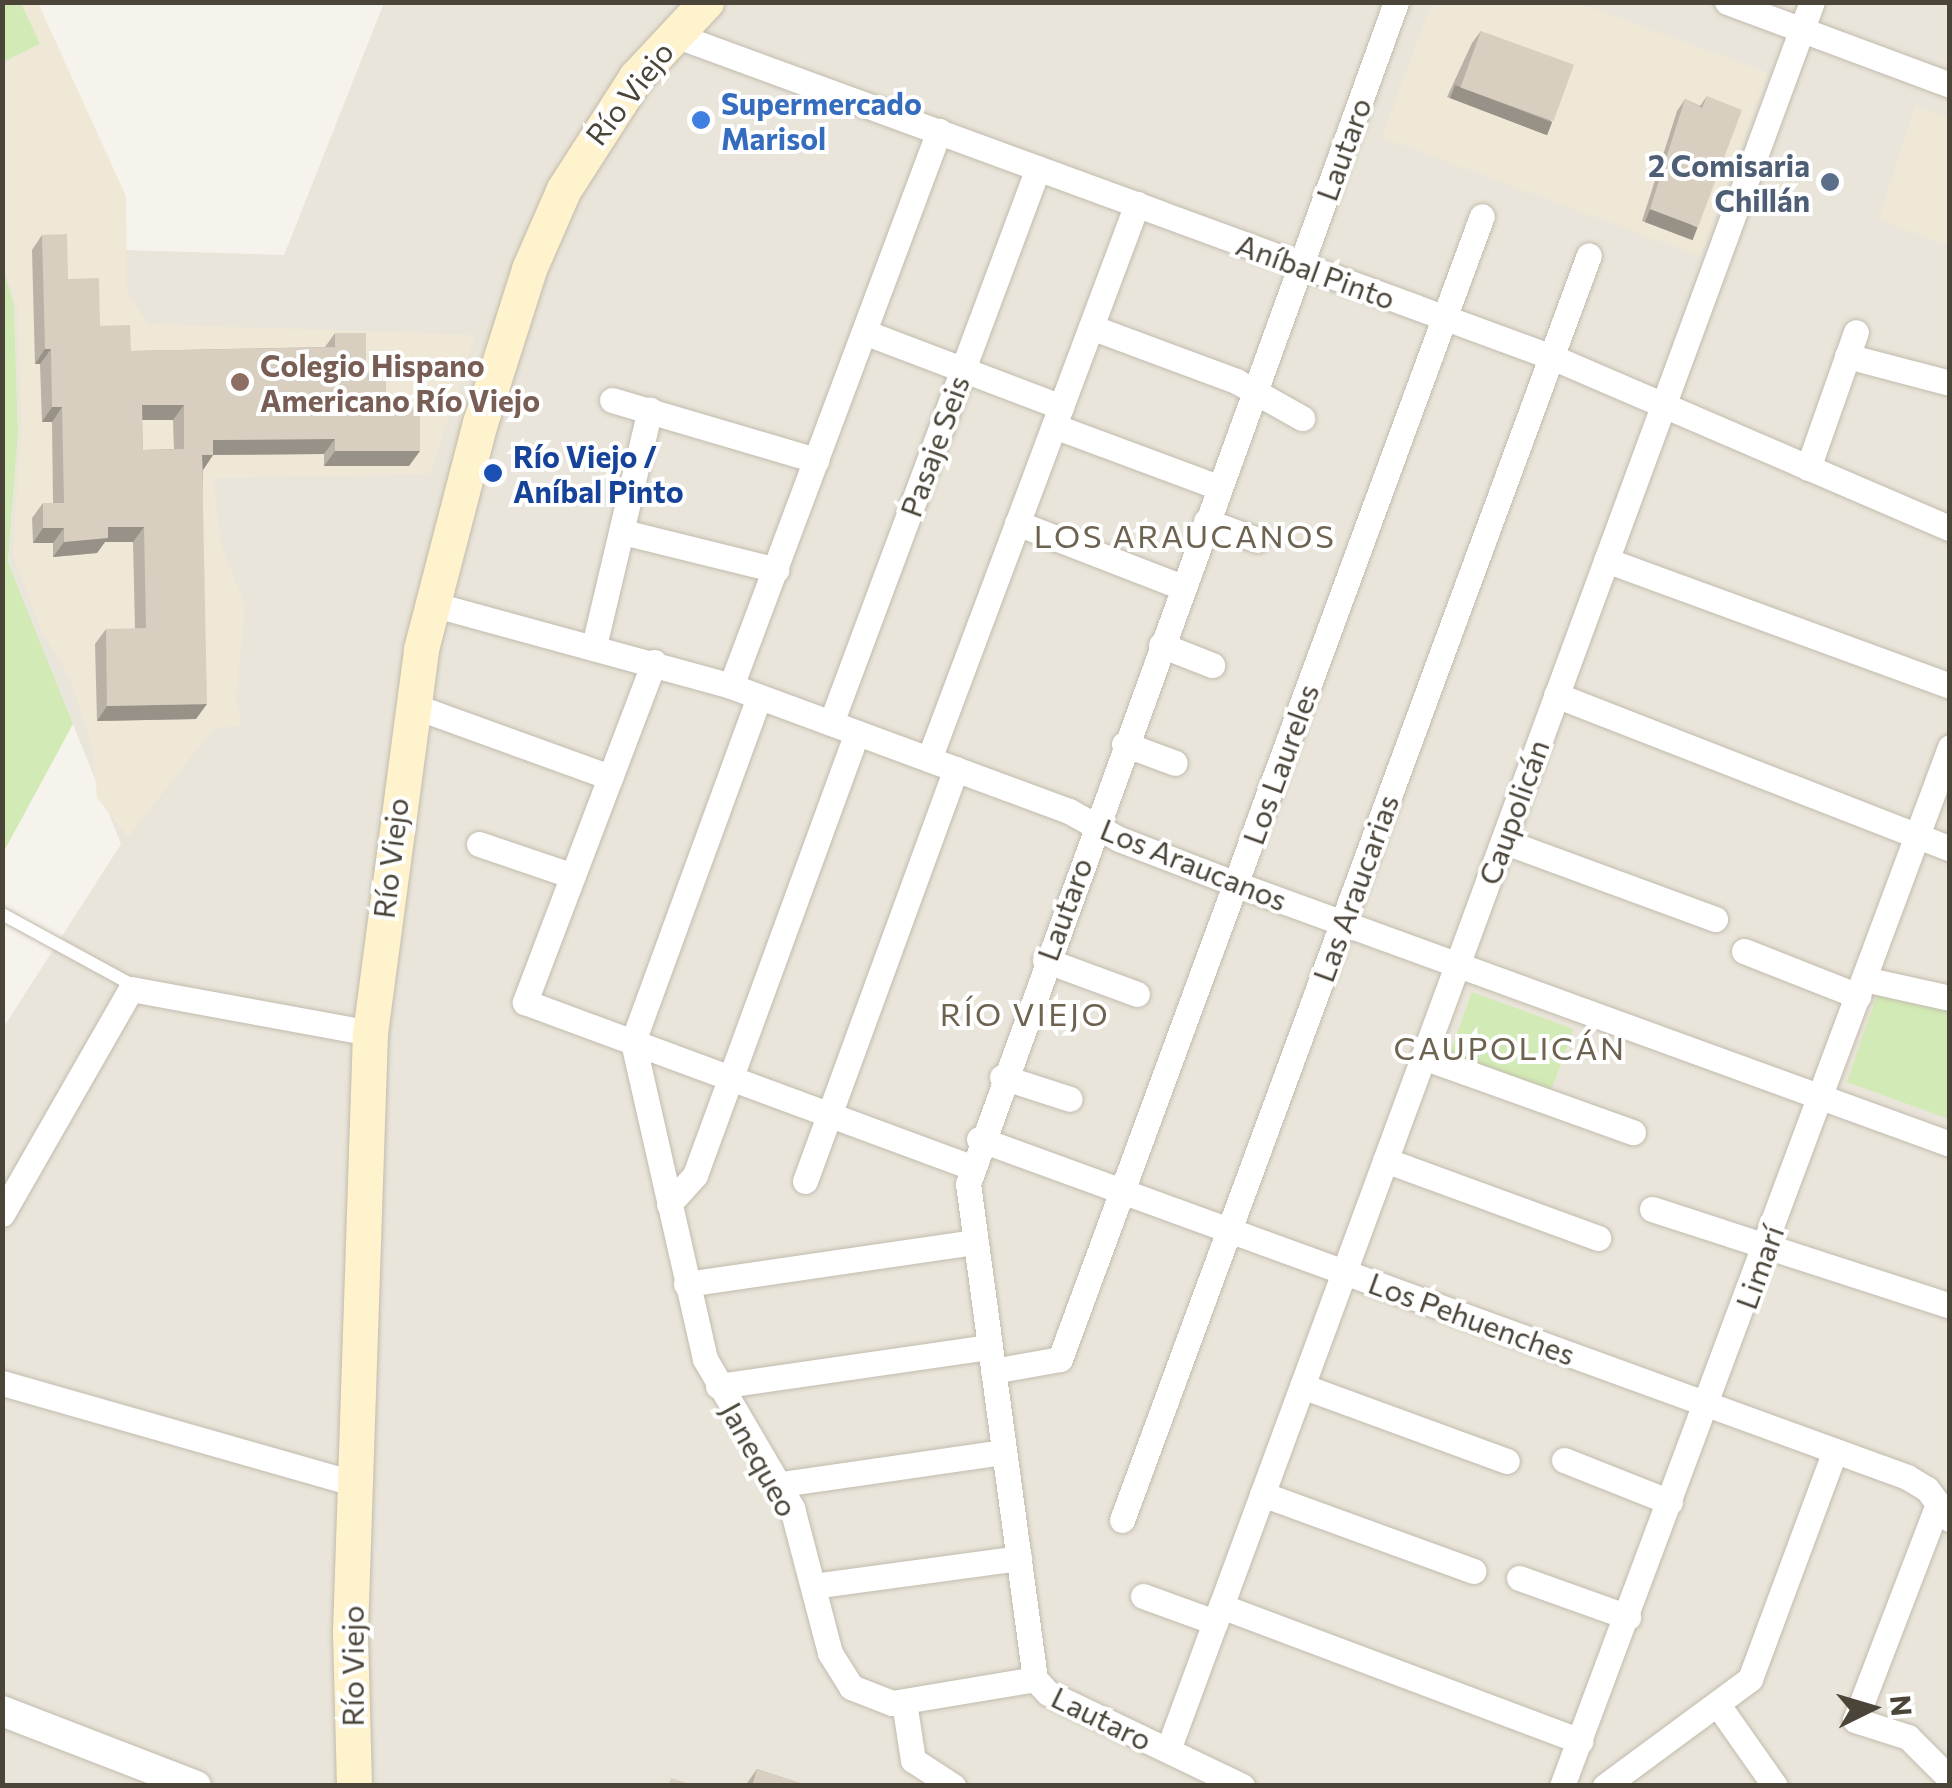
<!DOCTYPE html>
<meta charset="utf-8">
<style>
body{margin:0}
#map{position:relative;width:1952px;height:1788px;overflow:hidden;background:#f6f3ec;font-family:Commissioner,sans-serif}
div>[style]{position:absolute}
.residential>*{inset:0;background:#eae5da}
.education>*{inset:0;background:#efe8d6}
.green>*{inset:0;background:#d2eab5;transform-origin:0 0}
.roads{filter:drop-shadow(0 0 2px #c2bbae) drop-shadow(0 0 2px #c2bbae)}
.service>*{height:12px;margin:-6px;padding:0 6px;transform-origin:6px;border-radius:6px;background:#fff}
.minor>*{height:25px;margin:-12.5px;padding:0 12.5px;transform-origin:12.5px;border-radius:12.5px;background:#fff}
.tertiary>*{height:30px;margin:-15px;padding:0 15px;transform-origin:15px;border-radius:15px;background:#fff}
.secondary>*{height:35px;margin:-17.5px;padding:0 17.5px;transform-origin:17.5px;border-radius:17.5px;background:#fff3cd}
.wall>*{inset:0;background:#bab2a6}
.shaded-wall>*{inset:0;background:#979187;transform-origin:0 0}
.building>*{inset:0;background:#d8cfc1;transform-origin:0 0}
.dots>*{width:28px;height:28px;translate:-50% -50%;box-sizing:border-box;border:5px solid #fff;border-radius:50%}
span{translate:-50% -50%;white-space:nowrap;text-align:center;line-height:1.15;-webkit-text-stroke:8px #fff;paint-order:stroke}
.street-label{font-size:30px;color:#4b4439}
.shop-label{font-size:30px;color:#366cbe;font-weight:700}
.left{translate:0 -50%;text-align:left}
.service-label{font-size:30px;color:#4e5e75;font-weight:700}
.right{translate:-100% -50%;text-align:right}
.education-label{font-size:30px;color:#785e54;font-weight:700}
.transit-label{font-size:30px;color:#164399;font-weight:700}
.neighbourhood-label{font-size:32px;color:#6e6250;letter-spacing:2.5px}
.frame{position:absolute;inset:0;border:5px solid #4b4439;pointer-events:none}
.north{position:absolute;left:1822px;top:1658px;width:100px;height:100px;-webkit-text-stroke:8px #fff;paint-order:stroke;rotate:85deg;font-size:28px;font-weight:700;line-height:40px;text-align:center;color:#4b4439}
.north::after{content:'';display:block;margin:auto;width:35px;height:45px;background:#4b4439;clip-path:polygon(50% 0,100% 100%,50% 72%,0 100%)}
</style>
<div id="map">
<div class="residential">
<i style="clip-path:polygon(384px 3px,1949px 3px,1949px 1785px,3px 1785px,3px 1028px,121px 844px,8px 562px,18px 433px,14px 304px,2px 269px,2px 75px,125px 250px,284px 255px)"></i>
</div>
<div class="education">
<i style="clip-path:polygon(2px 3px,38px 3px,126px 196px,127px 291px,147px 324px,475px 335px,430px 474px,213px 478px,221px 545px,245px 606px,236px 700px,241px 725px,213px 729px,128px 837px,97px 798px,93px 750px,70px 678px,40px 627px,13px 555px,21px 429px,18px 310px,2px 262px)"></i>
<i style="clip-path:polygon(1432px 3px,1579px 3px,1768px 73px,1700px 256px,1382px 137px)"></i>
<i style="clip-path:polygon(1915px 106px,1949px 119px,1949px 246px,1879px 219px)"></i>
</div>
<div class="green">
<i style="clip-path:polygon(2px 3px,21px 3px,40px 44px,3px 62px)"></i>
<i style="clip-path:polygon(3px 269px,14px 304px,18px 433px,8px 562px,73px 724px,3px 853px)"></i>
<i style="left:1472px;top:992px;width:108px;height:72px;rotate:20deg"></i>
<i style="clip-path:polygon(1878px 992px,1949px 1010px,1949px 1119px,1847px 1082px)"></i>
</div>
<div class="roads">
<div class="service">
<i style="left:2px;top:914px;width:150px;rotate:28.6deg"></i>
</div>
<div class="minor">
<i style="left:1727px;top:2px;width:238px;rotate:20.4deg"></i>
<i style="left:675px;top:35px;width:934px;rotate:20.16deg"></i>
<i style="left:1552px;top:357px;width:433px;rotate:23.3deg"></i>
<i style="left:1091px;top:327px;width:155px;rotate:20.4deg"></i>
<i style="left:1236px;top:381px;width:76px;rotate:29.3deg"></i>
<i style="left:864px;top:332px;width:211px;rotate:20.8deg"></i>
<i style="left:1847px;top:356px;width:106px;rotate:14.7deg"></i>
<i style="left:612px;top:400px;width:213px;rotate:16.4deg"></i>
<i style="left:1054px;top:426px;width:175px;rotate:20.4deg"></i>
<i style="left:1808px;top:468px;width:144px;rotate:-70.6deg"></i>
<i style="left:1206px;top:521px;width:54px;rotate:20.4deg"></i>
<i style="left:1017px;top:523px;width:177px;rotate:21.2deg"></i>
<i style="left:623px;top:532px;width:158px;rotate:13.9deg"></i>
<i style="left:1606px;top:560px;width:366px;rotate:20.1deg"></i>
<i style="left:432px;top:604px;width:310px;rotate:15.3deg"></i>
<i style="left:731px;top:686px;width:360px;rotate:20.3deg"></i>
<i style="left:1069px;top:811px;width:57px;rotate:29.2deg"></i>
<i style="left:1119px;top:839px;width:125px;rotate:21deg"></i>
<i style="left:1236px;top:884px;width:760px;rotate:20.01deg"></i>
<i style="left:1161px;top:645px;width:55px;rotate:21.4deg"></i>
<i style="left:594px;top:646px;width:243px;rotate:-76.7deg"></i>
<i style="left:654px;top:662px;width:364px;rotate:110.8deg"></i>
<i style="left:525px;top:1002px;width:475px;rotate:20.3deg"></i>
<i style="left:731px;top:686px;width:593px;rotate:-69.46deg"></i>
<i style="left:1556px;top:695px;width:423px;rotate:21.3deg"></i>
<i style="left:759px;top:697px;width:367px;rotate:110.1deg"></i>
<i style="left:633px;top:1042px;width:325px;rotate:77.2deg"></i>
<i style="left:705px;top:1359px;width:173px;rotate:59.7deg"></i>
<i style="left:792px;top:1508px;width:150px;rotate:75.3deg"></i>
<i style="left:830px;top:1653px;width:40px;rotate:58deg"></i>
<i style="left:851px;top:1687px;width:44px;rotate:21.3deg"></i>
<i style="left:892px;top:1703px;width:145px;rotate:-9.5deg"></i>
<i style="left:411px;top:705px;width:212px;rotate:19.9deg"></i>
<i style="left:831px;top:723px;width:592px;rotate:-69.55deg"></i>
<i style="left:1124px;top:744px;width:54px;rotate:20.4deg"></i>
<i style="left:929px;top:759px;width:593px;rotate:-69.46deg"></i>
<i style="left:1503px;top:841px;width:226px;rotate:20.2deg"></i>
<i style="left:479px;top:844px;width:99px;rotate:18.8deg"></i>
<i style="left:1744px;top:951px;width:123px;rotate:21.5deg"></i>
<i style="left:1045px;top:960px;width:98px;rotate:20.3deg"></i>
<i style="left:1864px;top:979px;width:88px;rotate:12.5deg"></i>
<i style="left:1423px;top:1057px;width:223px;rotate:19.7deg"></i>
<i style="left:1002px;top:1077px;width:71px;rotate:17.9deg"></i>
<i style="left:979px;top:1139px;width:988px;rotate:20.01deg"></i>
<i style="left:1907px;top:1477px;width:23px;rotate:31deg"></i>
<i style="left:1927px;top:1489px;width:38px;rotate:53deg"></i>
<i style="left:1385px;top:1160px;width:227px;rotate:20.1deg"></i>
<i style="left:805px;top:1181px;width:439px;rotate:-69.9deg"></i>
<i style="left:669px;top:1204px;width:39px;rotate:-48deg"></i>
<i style="left:695px;top:1175px;width:471px;rotate:-69.9deg"></i>
<i style="left:1652px;top:1209px;width:313px;rotate:18deg"></i>
<i style="left:2px;top:1214px;width:259px;rotate:-60.2deg"></i>
<i style="left:131px;top:989px;width:243px;rotate:10.4deg"></i>
<i style="left:686px;top:1284px;width:292px;rotate:-8.3deg"></i>
<i style="left:993px;top:1371px;width:68px;rotate:-10.2deg"></i>
<i style="left:1060px;top:1359px;width:1218px;rotate:-69.74deg"></i>
<i style="left:2px;top:1383px;width:365px;rotate:15.9deg"></i>
<i style="left:718px;top:1386px;width:274px;rotate:-8.2deg"></i>
<i style="left:1302px;top:1386px;width:218px;rotate:20.1deg"></i>
<i style="left:1564px;top:1460px;width:114px;rotate:21.6deg"></i>
<i style="left:781px;top:1484px;width:225px;rotate:-8.2deg"></i>
<i style="left:1262px;top:1494px;width:225px;rotate:20deg"></i>
<i style="left:1938px;top:1504px;width:231px;rotate:111deg"></i>
<i style="left:1855px;top:1720px;width:56px;rotate:17.8deg"></i>
<i style="left:1908px;top:1737px;width:59px;rotate:45deg"></i>
<i style="left:1122px;top:1520px;width:1348px;rotate:-69.74deg"></i>
<i style="left:1519px;top:1578px;width:116px;rotate:19.7deg"></i>
<i style="left:813px;top:1586px;width:208px;rotate:-7.7deg"></i>
<i style="left:1143px;top:1596px;width:77px;rotate:19.9deg"></i>
<i style="left:1221px;top:1606px;width:384px;rotate:20.6deg"></i>
<i style="left:904px;top:1702px;width:59px;rotate:81.2deg"></i>
<i style="left:913px;top:1760px;width:48px;rotate:33deg"></i>
<i style="left:1718px;top:1705px;width:99px;rotate:54.9deg"></i>
<i style="left:1168px;top:1750px;width:1863px;rotate:-69.78deg"></i>
<i style="left:1242px;top:1786px;width:215px;rotate:-154.4deg"></i>
<i style="left:1048px;top:1693px;width:19px;rotate:-133deg"></i>
<i style="left:1035px;top:1679px;width:500px;rotate:-97.7deg"></i>
<i style="left:968px;top:1184px;width:1257px;rotate:-70.09deg"></i>
<i style="left:1562px;top:1786px;width:1109px;rotate:-69.52deg"></i>
<i style="left:1605px;top:1786px;width:180px;rotate:-36.4deg"></i>
<i style="left:1750px;top:1679px;width:243px;rotate:-69.6deg"></i>
</div>
<div class="tertiary">
<i style="left:2px;top:1711px;width:208px;rotate:21.1deg"></i>
</div>
<div class="secondary">
<i style="left:354px;top:1786px;width:154px;rotate:-91.5deg"></i>
<i style="left:350px;top:1632px;width:599px;rotate:-88.09deg"></i>
<i style="left:370px;top:1033px;width:387px;rotate:-82.4deg"></i>
<i style="left:421px;top:649px;width:234px;rotate:-75.4deg"></i>
<i style="left:480px;top:423px;width:162px;rotate:-72.3deg"></i>
<i style="left:529px;top:269px;width:87px;rotate:-66.4deg"></i>
<i style="left:564px;top:189px;width:133px;rotate:-57.3deg"></i>
<i style="left:636px;top:77px;width:103px;rotate:-47deg"></i>
</div>
</div>
<div class="wall">
<i style="clip-path:polygon(1481px 31px,1552px 122px,1544px 134px,1447px 97px,1472px 43px)"></i>
<i style="clip-path:polygon(1707px 96px,1690px 239px,1642px 221px,1677px 111px,1685px 99px,1700px 106px)"></i>
<i style="clip-path:polygon(evenodd,42px 235px,68px 279px,100px 326px,131px 351px,325px 347px,335px 333px,366px 372px,386px 407px,409px 466px,324px 466px,324px 454px,213px 455px,203px 470px,196px 719px,97px 721px,95px 644px,106px 629px,135px 629px,133px 542px,105px 542px,97px 553px,53px 557px,53px 543px,33px 543px,32px 518px,43px 503px,53px 503px,52px 422px,42px 422px,40px 364px,35px 364px,32px 250px,42px 235px,142px 420px,173px 420px,174px 449px,143px 450px,142px 420px)"></i>
<i style="clip-path:polygon(757px 1769px,809px 1786px,745px 1786px)"></i>
</div>
<div class="shaded-wall">
<i style="left:1455px;top:85px;width:104px;height:14px;rotate:21deg"></i>
<i style="left:1650px;top:209px;width:51px;height:14px;rotate:21deg"></i>
<i style="clip-path:polygon(45px 349px,51px 349px,40px 364px,35px 364px)"></i>
<i style="clip-path:polygon(142px 405px,184px 405px,173px 420px,131px 420px)"></i>
<i style="clip-path:polygon(52px 407px,62px 407px,52px 422px,42px 422px)"></i>
<i style="clip-path:polygon(335px 439px,324px 454px,203px 455px,213px 440px)"></i>
<i style="clip-path:polygon(335px 451px,420px 451px,409px 466px,324px 466px)"></i>
<i style="clip-path:polygon(202px 455px,213px 455px,203px 470px)"></i>
<i style="clip-path:polygon(108px 527px,144px 527px,133px 542px,105px 542px,97px 553px,53px 557px,64px 542px)"></i>
<i style="clip-path:polygon(43px 528px,64px 528px,53px 543px,33px 543px)"></i>
<i style="clip-path:polygon(207px 704px,196px 719px,97px 721px,107px 706px)"></i>
</div>
<div class="building">
<i style="left:1481px;top:31px;width:99px;height:60px;rotate:20deg"></i>
<i style="clip-path:polygon(1707px 96px,1742px 110px,1698px 227px,1650px 209px,1685px 99px,1702px 108px)"></i>
<i style="clip-path:polygon(evenodd,67px 234px,68px 279px,99px 278px,100px 326px,130px 325px,131px 351px,335px 347px,335px 333px,366px 333px,366px 372px,386px 372px,386px 407px,420px 407px,420px 451px,335px 451px,335px 439px,213px 440px,213px 455px,202px 455px,207px 704px,107px 706px,106px 629px,146px 628px,144px 527px,108px 527px,108px 538px,64px 542px,64px 528px,43px 528px,43px 503px,64px 503px,62px 407px,52px 407px,51px 349px,45px 349px,42px 235px,67px 234px,142px 405px,184px 405px,184px 449px,143px 450px,142px 405px)"></i>
<i style="clip-path:polygon(757px 1769px,809px 1786px,752px 1786px)"></i>
<i style="clip-path:polygon(671px 1778px,695px 1786px,668px 1786px)"></i>
</div>
<div class="dots">
<i style="left:701px;top:120px;background:#3f7fe0"></i>
<i style="left:1830px;top:182px;background:#5c6f8a"></i>
<i style="left:240px;top:382px;background:#8d6e63"></i>
<i style="left:493px;top:473px;background:#1a4fb4"></i>
</div>
<div class="street-label">
<span style="left:629px;top:93px;rotate:-52deg">Río Viejo</span>
<span style="left:1343px;top:149px;rotate:-70deg">Lautaro</span>
<span style="left:1316px;top:271px;rotate:20deg">Aníbal Pinto</span>
<span style="left:934px;top:446px;rotate:-70deg">Pasaje Seis</span>
<span style="left:1280px;top:764px;rotate:-70deg">Los Laureles</span>
<span style="left:1513px;top:812px;rotate:-70deg">Caupolicán</span>
<span style="left:390px;top:858px;rotate:-83deg">Río Viejo</span>
<span style="left:1194px;top:864px;rotate:22deg">Los Araucanos</span>
<span style="left:1355px;top:888px;rotate:-70deg">Las Araucarias</span>
<span style="left:1064px;top:909px;rotate:-70deg">Lautaro</span>
<span style="left:1759px;top:1267px;rotate:-70deg">Limarí</span>
<span style="left:1472px;top:1318px;rotate:20deg">Los Pehuenches</span>
<span style="left:760px;top:1459px;rotate:61deg">Janequeo</span>
<span style="left:352px;top:1666px;rotate:-90deg">Río Viejo</span>
<span style="left:1102px;top:1718px;rotate:26deg">Lautaro</span>
</div>
<div class="shop-label">
<span class="left" style="left:721px;top:120px">Supermercado<br>Marisol</span>
</div>
<div class="service-label">
<span class="right" style="left:1810px;top:182px">2 Comisaria<br>Chillán</span>
</div>
<div class="education-label">
<span class="left" style="left:260px;top:382px">Colegio Hispano<br>Americano Río Viejo</span>
</div>
<div class="transit-label">
<span class="left" style="left:513px;top:473px">Río Viejo /<br>Aníbal Pinto</span>
</div>
<div class="neighbourhood-label">
<span style="left:1185px;top:535px">LOS ARAUCANOS</span>
<span style="left:1025px;top:1013px">RÍO VIEJO</span>
<span style="left:1510px;top:1047px">CAUPOLICÁN</span>
</div>
<div class="frame"></div>
<div class="north">N</div>
</div>
